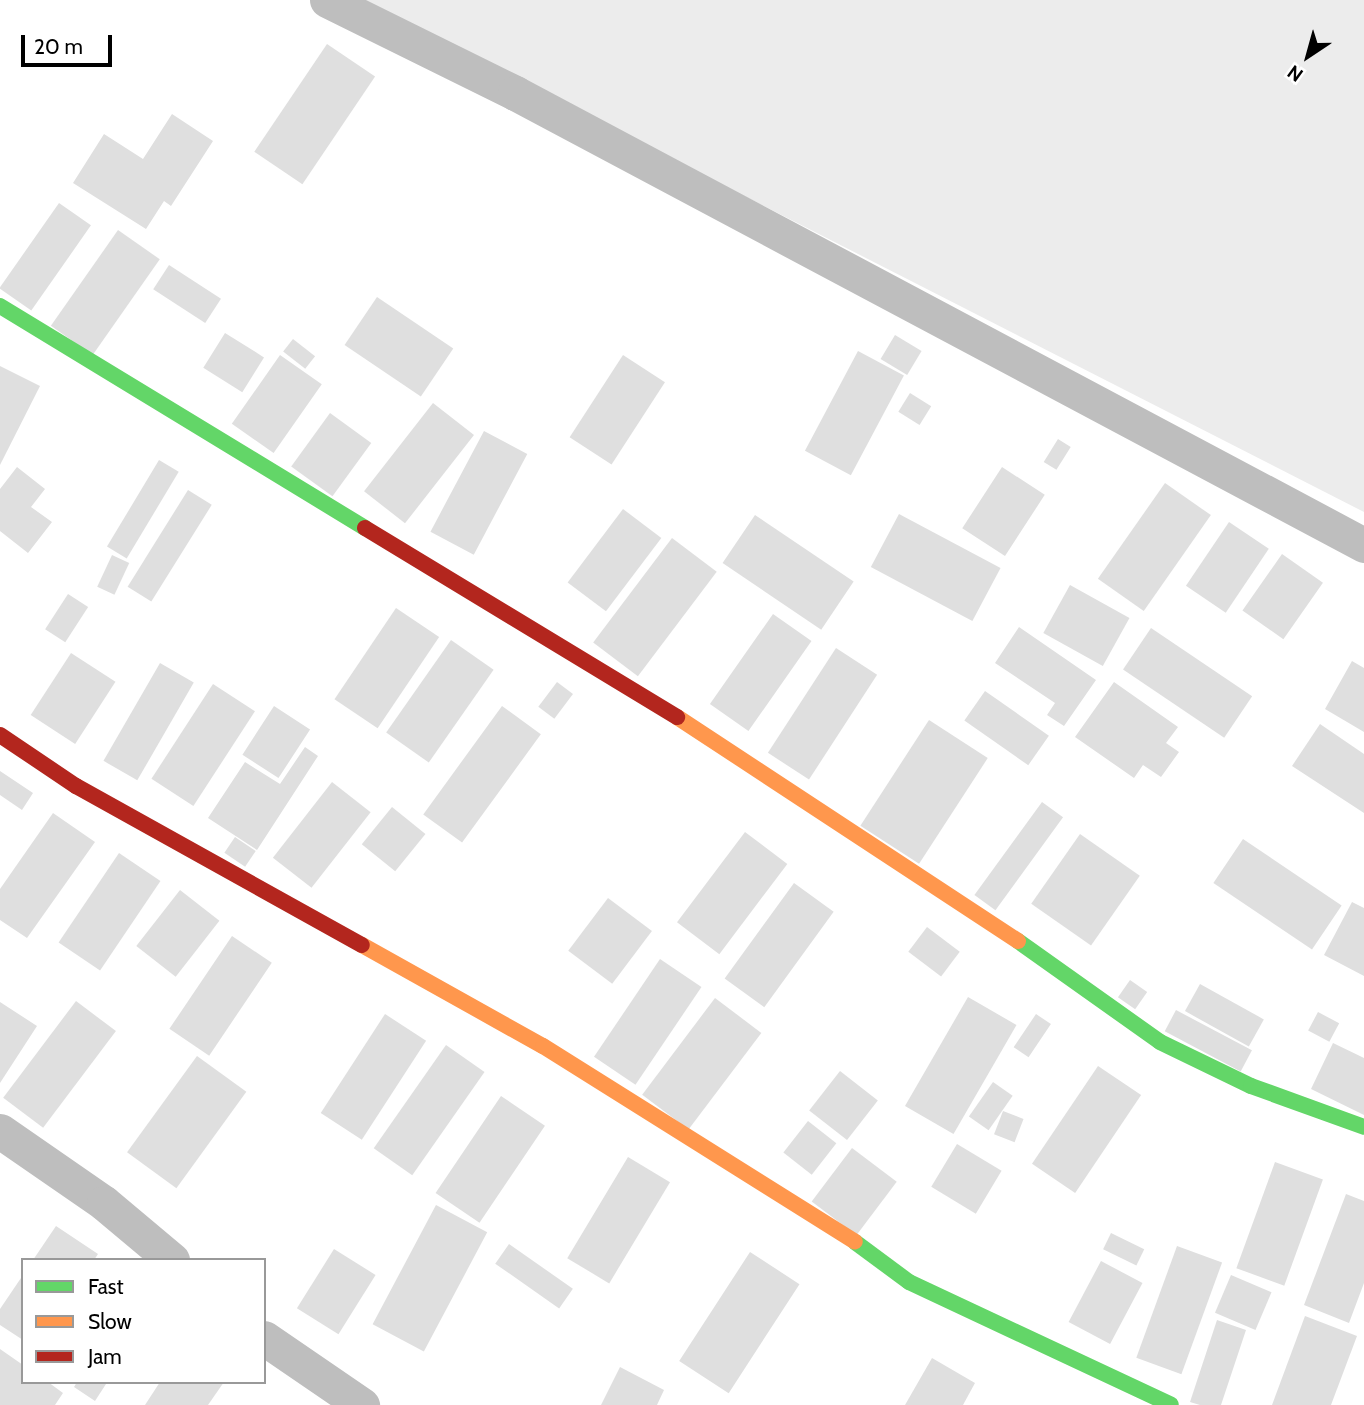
<!DOCTYPE html>
<style>
body{margin:0}
#map{position:relative;width:1364px;height:1405px;overflow:hidden;background:#fff;font-family:Cabin,sans-serif}
div>[style]{position:absolute}
.green>*{inset:0;background:#ececec}
.building>*{inset:0;background:#dfdfdf;transform-origin:0 0}
.street>*{height:35px;margin:-17.5px;padding:0 17.5px;transform-origin:17.5px;border-radius:17.5px;background:#bebebe}
.fast>*{height:16px;margin:-8px;padding:0 8px;transform-origin:8px;border-radius:8px;background:#63d668}
.slow>*{height:16px;margin:-8px;padding:0 8px;transform-origin:8px;border-radius:8px;background:#ff974d}
.jam>*{height:16px;margin:-8px;padding:0 8px;transform-origin:8px;border-radius:8px;background:#b3261e}
span{translate:-50% -50%;white-space:nowrap;text-align:center;line-height:1.15;-webkit-text-stroke:6px #fff;paint-order:stroke}
.legend{position:absolute;left:21px;top:1258px;width:245px;height:126px;box-sizing:border-box;background:#fff;border:2px solid #999;margin:0;padding:9px 12px;list-style:none;font-size:21px;color:#000}
.legend li{display:flex;align-items:center;gap:14px;height:35px}
.legend b{width:35px;border:2px solid #999}
.north{position:absolute;left:1273px;top:21px;width:70px;height:70px;-webkit-text-stroke:5px #fff;paint-order:stroke;rotate:216deg;font-size:19px;font-weight:700;line-height:28px;text-align:center;color:#000}
.north::after{content:'';display:block;margin:auto;width:24px;height:32px;background:#000;clip-path:polygon(50% 0,100% 100%,50% 72%,0 100%)}
.scale{position:absolute;left:21px;top:35px;width:91px;height:32px;box-sizing:border-box;border:4px solid #000;border-top:0;padding-left:9px;font-size:21px;line-height:24px;white-space:nowrap;color:#000;-webkit-text-stroke:5px #fff;paint-order:stroke}
</style>
<div id="map">
<div class="green">
<i style="clip-path:polygon(360px 0,1364px 0,1364px 512px)"></i>
</div>
<div class="building">
<i style="left:327px;top:44px;width:58px;height:130px;rotate:34deg"></i>
<i style="clip-path:polygon(172px 114px,213px 141px,171px 206px,164px 201px,146px 229px,73px 183px,104px 134px,143px 159px)"></i>
<i style="left:59px;top:203px;width:39px;height:104px;rotate:35deg"></i>
<i style="left:118px;top:230px;width:51px;height:117px;rotate:35deg"></i>
<i style="left:169px;top:265px;width:62px;height:29px;rotate:33deg"></i>
<i style="left:377px;top:297px;width:92px;height:58px;rotate:34deg"></i>
<i style="left:225px;top:333px;width:46px;height:41px;rotate:32deg"></i>
<i style="left:895px;top:335px;width:31px;height:28px;rotate:31deg"></i>
<i style="left:293px;top:339px;width:28px;height:16px;rotate:38deg"></i>
<i style="left:858px;top:351px;width:52px;height:113px;rotate:28deg"></i>
<i style="left:280px;top:355px;width:51px;height:84px;rotate:35deg"></i>
<i style="left:623px;top:355px;width:50px;height:98px;rotate:33deg"></i>
<i style="clip-path:polygon(0 366px,40px 386px,0 465px)"></i>
<i style="left:910px;top:393px;width:25px;height:22px;rotate:32deg"></i>
<i style="left:433px;top:403px;width:52px;height:112px;rotate:38deg"></i>
<i style="left:330px;top:413px;width:51px;height:66px;rotate:36deg"></i>
<i style="left:484px;top:431px;width:49px;height:114px;rotate:28deg"></i>
<i style="left:1058px;top:439px;width:15px;height:27px;rotate:32deg"></i>
<i style="left:159px;top:460px;width:23px;height:101px;rotate:31deg"></i>
<i style="clip-path:polygon(17px 467px,45px 489px,31px 507px,52px 522px,28px 553px,0 531px,0 489px)"></i>
<i style="left:1002px;top:467px;width:51px;height:73px;rotate:33deg"></i>
<i style="left:1165px;top:483px;width:56px;height:117px;rotate:35deg"></i>
<i style="left:188px;top:490px;width:28px;height:114px;rotate:32deg"></i>
<i style="left:623px;top:509px;width:48px;height:92px;rotate:37deg"></i>
<i style="left:899px;top:514px;width:115px;height:60px;rotate:28deg"></i>
<i style="left:755px;top:515px;width:119px;height:58px;rotate:34deg"></i>
<i style="left:1229px;top:522px;width:48px;height:77px;rotate:34deg"></i>
<i style="left:672px;top:538px;width:56px;height:131px;rotate:37deg"></i>
<i style="left:1282px;top:554px;width:50px;height:69px;rotate:35deg"></i>
<i style="left:112px;top:555px;width:19px;height:35px;rotate:25deg"></i>
<i style="left:1070px;top:585px;width:68px;height:55px;rotate:29deg"></i>
<i style="left:68px;top:594px;width:24px;height:42px;rotate:33deg"></i>
<i style="left:396px;top:608px;width:52px;height:110px;rotate:34deg"></i>
<i style="left:773px;top:614px;width:47px;height:110px;rotate:35deg"></i>
<i style="clip-path:polygon(1019px 627px,1096px 680px,1064px 726px,1047px 715px,1055px 703px,995px 663px)"></i>
<i style="left:1151px;top:628px;width:122px;height:50px;rotate:34deg"></i>
<i style="left:451px;top:640px;width:52px;height:113px;rotate:35deg"></i>
<i style="left:836px;top:648px;width:49px;height:125px;rotate:33deg"></i>
<i style="left:71px;top:653px;width:53px;height:74px;rotate:33deg"></i>
<i style="clip-path:polygon(1352px 661px,1364px 668px,1364px 732px,1325px 709px)"></i>
<i style="left:160px;top:663px;width:39px;height:113px;rotate:30deg"></i>
<i style="left:557px;top:682px;width:20px;height:31px;rotate:37deg"></i>
<i style="clip-path:polygon(1114px 682px,1178px 727px,1166px 743px,1179px 752px,1161px 777px,1143px 765px,1134px 778px,1075px 737px)"></i>
<i style="left:213px;top:684px;width:50px;height:113px;rotate:33deg"></i>
<i style="left:985px;top:691px;width:78px;height:36px;rotate:35deg"></i>
<i style="left:274px;top:706px;width:43px;height:58px;rotate:33deg"></i>
<i style="left:502px;top:706px;width:48px;height:134px;rotate:36deg"></i>
<i style="left:929px;top:720px;width:70px;height:126px;rotate:33deg"></i>
<i style="clip-path:polygon(1320px 724px,1364px 754px,1364px 813px,1292px 766px)"></i>
<i style="clip-path:polygon(305px 747px,318px 756px,257px 850px,208px 818px,245px 762px,280px 784px)"></i>
<i style="clip-path:polygon(0 771px,33px 793px,22px 810px,0 795px)"></i>
<i style="left:332px;top:782px;width:49px;height:96px;rotate:38deg"></i>
<i style="left:1042px;top:802px;width:26px;height:115px;rotate:36deg"></i>
<i style="left:392px;top:807px;width:43px;height:48px;rotate:39deg"></i>
<i style="clip-path:polygon(53px 813px,95px 842px,27px 938px,0 920px,0 889px)"></i>
<i style="left:745px;top:832px;width:53px;height:113px;rotate:37deg"></i>
<i style="left:1080px;top:834px;width:73px;height:85px;rotate:35deg"></i>
<i style="left:235px;top:837px;width:25px;height:19px;rotate:34deg"></i>
<i style="left:1243px;top:839px;width:119px;height:53px;rotate:34deg"></i>
<i style="left:119px;top:853px;width:50px;height:108px;rotate:34deg"></i>
<i style="left:794px;top:883px;width:49px;height:118px;rotate:36deg"></i>
<i style="left:180px;top:890px;width:50px;height:71px;rotate:38deg"></i>
<i style="left:608px;top:898px;width:55px;height:66px;rotate:37deg"></i>
<i style="clip-path:polygon(1352px 902px,1364px 908px,1364px 976px,1324px 955px)"></i>
<i style="left:927px;top:927px;width:41px;height:31px;rotate:37deg"></i>
<i style="left:232px;top:936px;width:48px;height:112px;rotate:34deg"></i>
<i style="left:660px;top:959px;width:50px;height:118px;rotate:34deg"></i>
<i style="left:1130px;top:980px;width:21px;height:21px;rotate:35deg"></i>
<i style="left:1200px;top:984px;width:73px;height:31px;rotate:29deg"></i>
<i style="left:968px;top:997px;width:56px;height:126px;rotate:30deg"></i>
<i style="left:715px;top:998px;width:58px;height:121px;rotate:37deg"></i>
<i style="left:76px;top:1001px;width:50px;height:121px;rotate:37deg"></i>
<i style="clip-path:polygon(0 1002px,37px 1026px,0 1083px)"></i>
<i style="left:1176px;top:1010px;width:86px;height:24px;rotate:28deg"></i>
<i style="left:1318px;top:1012px;width:24px;height:21px;rotate:28deg"></i>
<i style="left:385px;top:1014px;width:49px;height:118px;rotate:33deg"></i>
<i style="left:1036px;top:1014px;width:18px;height:40px;rotate:34deg"></i>
<i style="clip-path:polygon(1333px 1043px,1364px 1058px,1364px 1115px,1311px 1089px)"></i>
<i style="left:446px;top:1045px;width:47px;height:126px;rotate:35deg"></i>
<i style="left:197px;top:1056px;width:61px;height:119px;rotate:36deg"></i>
<i style="left:1098px;top:1066px;width:52px;height:118px;rotate:34deg"></i>
<i style="left:840px;top:1071px;width:48px;height:50px;rotate:38deg"></i>
<i style="left:993px;top:1082px;width:24px;height:42px;rotate:35deg"></i>
<i style="left:501px;top:1096px;width:53px;height:117px;rotate:34deg"></i>
<i style="left:1003px;top:1111px;width:22px;height:25px;rotate:21deg"></i>
<i style="left:808px;top:1121px;width:36px;height:40px;rotate:38deg"></i>
<i style="left:957px;top:1144px;width:52px;height:50px;rotate:31deg"></i>
<i style="left:852px;top:1148px;width:56px;height:67px;rotate:37deg"></i>
<i style="left:628px;top:1157px;width:49px;height:118px;rotate:31deg"></i>
<i style="left:1275px;top:1162px;width:51px;height:113px;rotate:20deg"></i>
<i style="clip-path:polygon(1346px 1194px,1364px 1201px,1364px 1283px,1349px 1323px,1304px 1305px)"></i>
<i style="left:436px;top:1205px;width:58px;height:135px;rotate:28deg"></i>
<i style="clip-path:polygon(56px 1226px,98px 1254px,94px 1260px,33px 1260px)"></i>
<i style="left:1111px;top:1233px;width:37px;height:18px;rotate:26deg"></i>
<i style="left:509px;top:1244px;width:78px;height:24px;rotate:35deg"></i>
<i style="left:1177px;top:1246px;width:48px;height:119px;rotate:20deg"></i>
<i style="left:334px;top:1249px;width:49px;height:70px;rotate:32deg"></i>
<i style="left:750px;top:1252px;width:59px;height:130px;rotate:33deg"></i>
<i style="left:1101px;top:1261px;width:47px;height:69px;rotate:28deg"></i>
<i style="clip-path:polygon(23px 1275px,23px 1340px,0 1325px,0 1309px)"></i>
<i style="left:1231px;top:1275px;width:44px;height:41px;rotate:23deg"></i>
<i style="clip-path:polygon(1305px 1316px,1357px 1336px,1331px 1405px,1272px 1405px)"></i>
<i style="clip-path:polygon(1217px 1320px,1246px 1330px,1221px 1405px,1200px 1405px,1190px 1402px)"></i>
<i style="clip-path:polygon(0 1349px,23px 1365px,23px 1382px,48px 1382px,63px 1393px,55px 1405px,0 1405px)"></i>
<i style="clip-path:polygon(932px 1358px,975px 1383px,963px 1405px,905px 1405px)"></i>
<i style="clip-path:polygon(620px 1367px,664px 1390px,657px 1405px,601px 1405px)"></i>
<i style="clip-path:polygon(77px 1382px,103px 1382px,106px 1384px,95px 1401px,74px 1387px)"></i>
<i style="clip-path:polygon(160px 1382px,224px 1382px,208px 1405px,145px 1405px)"></i>
</div>
<div class="street">
<i style="left:327px;top:0;width:210px;rotate:26.3deg"></i>
<i style="left:515px;top:93px;width:962px;rotate:28.03deg"></i>
<i style="left:0;top:1131px;width:126px;rotate:34.7deg"></i>
<i style="left:104px;top:1203px;width:89px;rotate:40deg"></i>
<i style="left:264px;top:1338px;width:119px;rotate:34.4deg"></i>
</div>
<div class="fast">
<i style="left:0;top:306px;width:427px;rotate:31.3deg"></i>
<i style="left:1018px;top:941px;width:174px;rotate:35.4deg"></i>
<i style="left:1160px;top:1042px;width:101px;rotate:25.8deg"></i>
<i style="left:1251px;top:1086px;width:120px;rotate:19.9deg"></i>
<i style="left:855px;top:1242px;width:67px;rotate:36.5deg"></i>
<i style="left:909px;top:1282px;width:289px;rotate:25.1deg"></i>
</div>
<div class="slow">
<i style="left:677px;top:717px;width:408px;rotate:33.3deg"></i>
<i style="left:362px;top:945px;width:207px;rotate:29.2deg"></i>
<i style="left:543px;top:1046px;width:368px;rotate:32.1deg"></i>
</div>
<div class="jam">
<i style="left:365px;top:528px;width:365px;rotate:31.2deg"></i>
<i style="left:0;top:735px;width:92px;rotate:33.9deg"></i>
<i style="left:76px;top:786px;width:327px;rotate:29.1deg"></i>
</div>
<ul class="legend">
<li><b style="height:9px;background:#63d668"></b>Fast</li>
<li><b style="height:9px;background:#ff974d"></b>Slow</li>
<li><b style="height:9px;background:#b3261e"></b>Jam</li>
</ul>
<div class="north">N</div>
<div class="scale">20 m</div>
</div>
